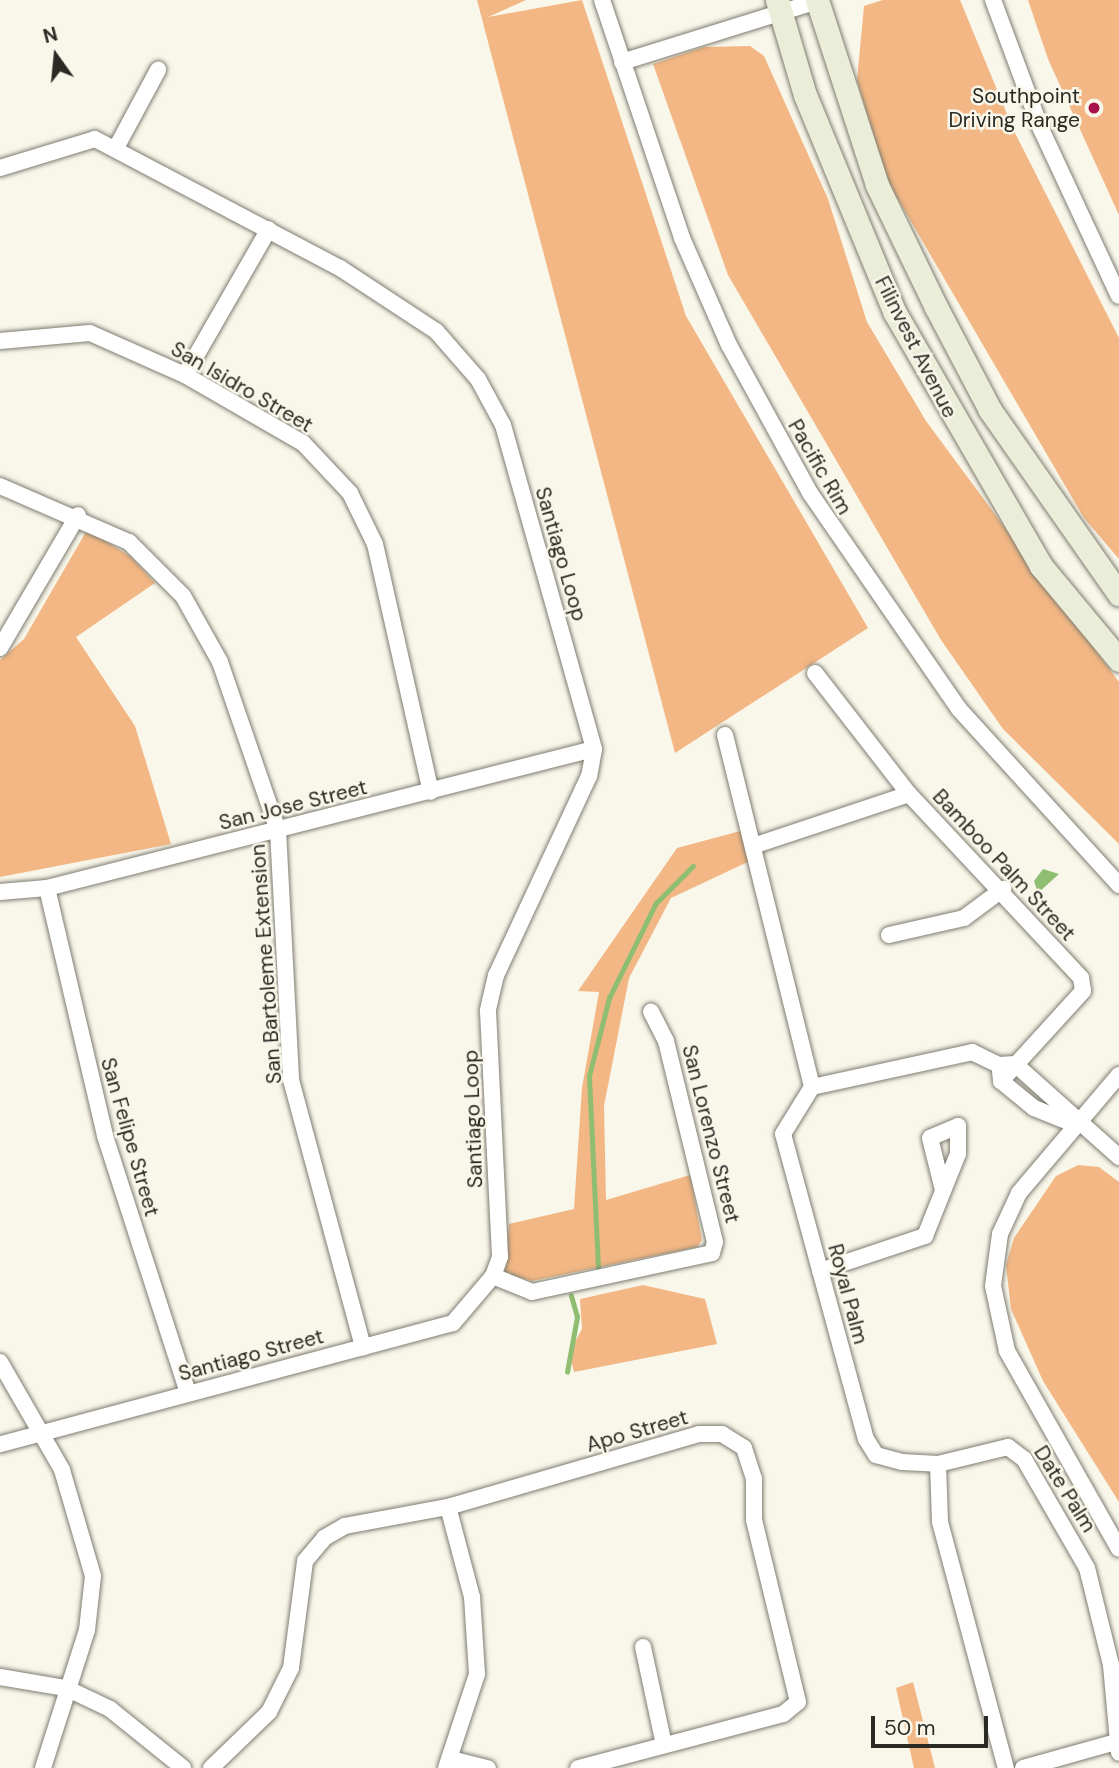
<!DOCTYPE html>
<style>
body{margin:0}
#map{position:relative;width:1119px;height:1768px;overflow:hidden;background:#f9f6ea;font-family:"DM Sans",sans-serif}
div>[style]{position:absolute}
.green>*{inset:0;background:#f2b784}
.water>*{inset:0;background:#8fbe72}
.stream>*{height:4.5px;margin:-2.25px;padding:0 2.25px;transform-origin:2.25px;border-radius:2.25px;background:#8fbe72}
.roads{filter:drop-shadow(0 0 2px #7f7c71) drop-shadow(0 0 2px #7f7c71)}
.street>*{height:16px;margin:-8px;padding:0 8px;transform-origin:8px;border-radius:8px;background:#fff}
.secondary>*{height:23px;margin:-11.5px;padding:0 11.5px;transform-origin:11.5px;border-radius:11.5px;background:#eaedd7}
.dots>*{width:19px;height:19px;translate:-50% -50%;box-sizing:border-box;border:4px solid #f9f6ea;border-radius:50%}
span{translate:-50% -50%;white-space:nowrap;text-align:center;line-height:1.15;-webkit-text-stroke:5px #f9f6ea;paint-order:stroke}
.poi-label{font-size:21px;color:#2a2924}
.right{translate:-100% -50%;text-align:right}
.street-label{font-size:21px;color:#2a2924}
.north{position:absolute;left:21px;top:21px;width:70px;height:70px;-webkit-text-stroke:5px #f9f6ea;paint-order:stroke;rotate:345deg;font-size:19px;font-weight:700;line-height:28px;text-align:center;color:#2a2924}
.north::after{content:'';display:block;margin:auto;width:24px;height:32px;background:#2a2924;clip-path:polygon(50% 0,100% 100%,50% 72%,0 100%)}
.scale{position:absolute;left:871px;top:1716px;width:117px;height:32px;box-sizing:border-box;border:4px solid #2a2924;border-top:0;padding-left:9px;font-size:21px;line-height:24px;white-space:nowrap;color:#2a2924;-webkit-text-stroke:5px #f9f6ea;paint-order:stroke}
</style>
<div id="map">
<div class="green">
<i style="clip-path:polygon(477px 0,526px 0,488px 17px,582px 0,686px 316px,868px 628px,675px 753px)"></i>
<i style="clip-path:polygon(883px 0,960px 0,1014px 131px,1119px 338px,1119px 559px,1084px 518px,885px 177px,857px 80px,864px 6px)"></i>
<i style="clip-path:polygon(1028px 0,1119px 0,1119px 215px,1048px 59px)"></i>
<i style="clip-path:polygon(750px 46px,764px 56px,828px 199px,867px 322px,926px 421px,1119px 682px,1119px 844px,1003px 729px,941px 640px,728px 275px,653px 64px,704px 47px)"></i>
<i style="clip-path:polygon(87px 530px,130px 556px,155px 583px,76px 637px,135px 726px,171px 844px,0 877px,0 660px,24px 639px)"></i>
<i style="clip-path:polygon(744px 830px,752px 860px,671px 898px,629px 978px,604px 1106px,606px 1200px,690px 1175px,702px 1240px,697px 1247px,532px 1281px,505px 1273px,509px 1224px,574px 1209px,582px 1088px,599px 992px,578px 991px,677px 848px)"></i>
<i style="clip-path:polygon(1078px 1165px,1099px 1167px,1119px 1182px,1119px 1502px,1043px 1381px,1011px 1309px,1006px 1265px,1014px 1238px,1056px 1176px)"></i>
<i style="clip-path:polygon(643px 1285px,705px 1299px,717px 1344px,574px 1372px,569px 1353px,582px 1329px,580px 1299px)"></i>
<i style="clip-path:polygon(913px 1682px,935px 1768px,914px 1768px,896px 1688px)"></i>
</div>
<div class="water">
<i style="clip-path:polygon(1043px 869px,1059px 874px,1038px 893px,1034px 881px)"></i>
</div>
<div class="stream">
<i style="left:598px;top:1268px;width:192px;rotate:-92.7deg"></i>
<i style="left:589px;top:1076px;width:81px;rotate:-75.6deg"></i>
<i style="left:609px;top:998px;width:106px;rotate:-63.7deg"></i>
<i style="left:656px;top:903px;width:52px;rotate:-45deg"></i>
<i style="left:567px;top:1372px;width:56px;rotate:-79.7deg"></i>
<i style="left:577px;top:1317px;width:22px;rotate:-106deg"></i>
</div>
<div class="roads">
<div class="street">
<i style="left:602px;top:0;width:251px;rotate:71.4deg"></i>
<i style="left:682px;top:238px;width:117px;rotate:66.3deg"></i>
<i style="left:729px;top:345px;width:169px;rotate:61.3deg"></i>
<i style="left:810px;top:493px;width:262px;rotate:55.4deg"></i>
<i style="left:959px;top:709px;width:238px;rotate:47.7deg"></i>
<i style="left:993px;top:0;width:138px;rotate:69.6deg"></i>
<i style="left:1041px;top:129px;width:184px;rotate:65deg"></i>
<i style="left:622px;top:62px;width:208px;rotate:-17.3deg"></i>
<i style="left:116px;top:148px;width:89px;rotate:-61.7deg"></i>
<i style="left:0;top:168px;width:99px;rotate:-17deg"></i>
<i style="left:95px;top:139px;width:277px;rotate:27.8deg"></i>
<i style="left:340px;top:268px;width:115px;rotate:33.3deg"></i>
<i style="left:436px;top:331px;width:64px;rotate:48.8deg"></i>
<i style="left:478px;top:379px;width:52px;rotate:61.5deg"></i>
<i style="left:503px;top:425px;width:337px;rotate:74.3deg"></i>
<i style="left:594px;top:749px;width:27px;rotate:100deg"></i>
<i style="left:589px;top:776px;width:220px;rotate:115deg"></i>
<i style="left:496px;top:975px;width:37px;rotate:103deg"></i>
<i style="left:488px;top:1011px;width:246px;rotate:87.2deg"></i>
<i style="left:500px;top:1257px;width:20px;rotate:110deg"></i>
<i style="left:493px;top:1276px;width:62px;rotate:130.4deg"></i>
<i style="left:453px;top:1323px;width:469px;rotate:165deg"></i>
<i style="left:0;top:341px;width:90px;rotate:-5.1deg"></i>
<i style="left:90px;top:333px;width:104px;rotate:23.9deg"></i>
<i style="left:185px;top:375px;width:136px;rotate:30deg"></i>
<i style="left:303px;top:443px;width:69px;rotate:46.8deg"></i>
<i style="left:350px;top:493px;width:57px;rotate:63.9deg"></i>
<i style="left:375px;top:544px;width:254px;rotate:77.3deg"></i>
<i style="left:185px;top:375px;width:168px;rotate:-60.1deg"></i>
<i style="left:0;top:486px;width:141px;rotate:23.5deg"></i>
<i style="left:129px;top:542px;width:76px;rotate:45deg"></i>
<i style="left:183px;top:596px;width:76px;rotate:60.7deg"></i>
<i style="left:220px;top:662px;width:178px;rotate:71deg"></i>
<i style="left:278px;top:830px;width:250px;rotate:87deg"></i>
<i style="left:291px;top:1080px;width:277px;rotate:74.9deg"></i>
<i style="left:0;top:648px;width:154px;rotate:-59.6deg"></i>
<i style="left:815px;top:673px;width:153px;rotate:52.2deg"></i>
<i style="left:909px;top:794px;width:252px;rotate:46.9deg"></i>
<i style="left:1081px;top:978px;width:13px;rotate:81deg"></i>
<i style="left:1083px;top:991px;width:122px;rotate:132.3deg"></i>
<i style="left:725px;top:735px;width:363px;rotate:76.1deg"></i>
<i style="left:756px;top:845px;width:161px;rotate:-18.4deg"></i>
<i style="left:47px;top:888px;width:255px;rotate:76.8deg"></i>
<i style="left:105px;top:1136px;width:270px;rotate:72.1deg"></i>
<i style="left:0;top:892px;width:47px;rotate:-4.9deg"></i>
<i style="left:47px;top:888px;width:564px;rotate:-14.26deg"></i>
<i style="left:889px;top:935px;width:77px;rotate:-12.8deg"></i>
<i style="left:964px;top:918px;width:49px;rotate:-36.6deg"></i>
<i style="left:1000px;top:1071px;width:10px;rotate:84deg"></i>
<i style="left:1001px;top:1081px;width:43px;rotate:39.3deg"></i>
<i style="left:1034px;top:1108px;width:45px;rotate:22deg"></i>
<i style="left:1119px;top:1075px;width:155px;rotate:130.3deg"></i>
<i style="left:1019px;top:1193px;width:45px;rotate:114.9deg"></i>
<i style="left:1000px;top:1234px;width:52px;rotate:97.7deg"></i>
<i style="left:993px;top:1286px;width:66px;rotate:77.8deg"></i>
<i style="left:1007px;top:1351px;width:227px;rotate:60.5deg"></i>
<i style="left:812px;top:1087px;width:55px;rotate:121.7deg"></i>
<i style="left:783px;top:1134px;width:316px;rotate:74.8deg"></i>
<i style="left:866px;top:1439px;width:19px;rotate:58deg"></i>
<i style="left:876px;top:1455px;width:27px;rotate:15deg"></i>
<i style="left:902px;top:1462px;width:36px;rotate:3deg"></i>
<i style="left:938px;top:1464px;width:72px;rotate:-13.7deg"></i>
<i style="left:1008px;top:1447px;width:20px;rotate:37deg"></i>
<i style="left:1024px;top:1459px;width:126px;rotate:60deg"></i>
<i style="left:1087px;top:1568px;width:100px;rotate:76.1deg"></i>
<i style="left:1111px;top:1665px;width:88px;rotate:84.8deg"></i>
<i style="left:812px;top:1087px;width:164px;rotate:-12.3deg"></i>
<i style="left:972px;top:1052px;width:30px;rotate:26deg"></i>
<i style="left:999px;top:1065px;width:16px;rotate:-4deg"></i>
<i style="left:1015px;top:1064px;width:140px;rotate:41.8deg"></i>
<i style="left:820px;top:1271px;width:111px;rotate:-18.4deg"></i>
<i style="left:925px;top:1236px;width:88px;rotate:-68.1deg"></i>
<i style="left:958px;top:1154px;width:28px;rotate:-90deg"></i>
<i style="left:958px;top:1126px;width:30px;rotate:157deg"></i>
<i style="left:930px;top:1138px;width:54px;rotate:76deg"></i>
<i style="left:493px;top:1276px;width:42px;rotate:22.3deg"></i>
<i style="left:532px;top:1292px;width:184px;rotate:-12.2deg"></i>
<i style="left:712px;top:1253px;width:11px;rotate:-75deg"></i>
<i style="left:715px;top:1242px;width:207px;rotate:-103.7deg"></i>
<i style="left:666px;top:1041px;width:33px;rotate:-117deg"></i>
<i style="left:0;top:1362px;width:125px;rotate:60.1deg"></i>
<i style="left:62px;top:1470px;width:110px;rotate:73.7deg"></i>
<i style="left:93px;top:1576px;width:54px;rotate:96.3deg"></i>
<i style="left:87px;top:1630px;width:145px;rotate:107.7deg"></i>
<i style="left:938px;top:1464px;width:58px;rotate:88deg"></i>
<i style="left:940px;top:1522px;width:255px;rotate:75deg"></i>
<i style="left:643px;top:1647px;width:100px;rotate:77.9deg"></i>
<i style="left:0;top:1677px;width:67px;rotate:9.5deg"></i>
<i style="left:66px;top:1688px;width:49px;rotate:25.5deg"></i>
<i style="left:110px;top:1709px;width:94px;rotate:38.9deg"></i>
<i style="left:451px;top:1759px;width:38px;rotate:14deg"></i>
<i style="left:211px;top:1768px;width:81px;rotate:-44deg"></i>
<i style="left:269px;top:1712px;width:49px;rotate:-63.4deg"></i>
<i style="left:291px;top:1668px;width:108px;rotate:-82.5deg"></i>
<i style="left:305px;top:1561px;width:30px;rotate:-50deg"></i>
<i style="left:324px;top:1538px;width:24px;rotate:-30deg"></i>
<i style="left:345px;top:1526px;width:105px;rotate:-10.5deg"></i>
<i style="left:448px;top:1507px;width:261px;rotate:-16.2deg"></i>
<i style="left:699px;top:1434px;width:23px"></i>
<i style="left:722px;top:1434px;width:26px;rotate:32deg"></i>
<i style="left:744px;top:1448px;width:33px;rotate:72deg"></i>
<i style="left:754px;top:1479px;width:41px;rotate:90deg"></i>
<i style="left:754px;top:1520px;width:187px;rotate:76.4deg"></i>
<i style="left:798px;top:1702px;width:19px;rotate:141deg"></i>
<i style="left:783px;top:1714px;width:212px;rotate:165.2deg"></i>
<i style="left:446px;top:1768px;width:99px;rotate:-71.7deg"></i>
<i style="left:477px;top:1674px;width:77px;rotate:-93.7deg"></i>
<i style="left:472px;top:1597px;width:93px;rotate:-104.9deg"></i>
<i style="left:1023px;top:1768px;width:97px;rotate:-15.6deg"></i>
</div>
<div class="secondary">
<i style="left:777px;top:0;width:99px;rotate:73.6deg"></i>
<i style="left:805px;top:95px;width:236px;rotate:67.6deg"></i>
<i style="left:895px;top:313px;width:292px;rotate:60deg"></i>
<i style="left:1041px;top:566px;width:122px;rotate:50.3deg"></i>
<i style="left:817px;top:0;width:194px;rotate:72deg"></i>
<i style="left:877px;top:185px;width:136px;rotate:64.2deg"></i>
<i style="left:936px;top:307px;width:116px;rotate:62.3deg"></i>
<i style="left:990px;top:410px;width:225px;rotate:55deg"></i>
</div>
</div>
<div class="dots">
<i style="left:1094px;top:108px;background:#a7124b"></i>
</div>
<div class="poi-label">
<span class="right" style="left:1080px;top:108px">Southpoint<br>Driving Range</span>
</div>
<div class="street-label">
<span style="left:916px;top:347px;rotate:63deg">Filinvest Avenue</span>
<span style="left:242px;top:387px;rotate:30deg">San Isidro Street</span>
<span style="left:820px;top:467px;rotate:60deg">Pacific Rim</span>
<span style="left:561px;top:554px;rotate:74deg">Santiago Loop</span>
<span style="left:293px;top:805px;rotate:-14deg">San Jose Street</span>
<span style="left:1004px;top:865px;rotate:47deg">Bamboo Palm Street</span>
<span style="left:266px;top:964px;rotate:-94deg">San Bartoleme Extension</span>
<span style="left:473px;top:1119px;rotate:-92deg">Santiago Loop</span>
<span style="left:711px;top:1134px;rotate:76deg">San Lorenzo Street</span>
<span style="left:130px;top:1137px;rotate:74deg">San Felipe Street</span>
<span style="left:848px;top:1294px;rotate:75deg">Royal Palm</span>
<span style="left:251px;top:1355px;rotate:-15deg">Santiago Street</span>
<span style="left:637px;top:1431px;rotate:-16deg">Apo Street</span>
<span style="left:1065px;top:1489px;rotate:58deg">Date Palm</span>
</div>
<div class="north">N</div>
<div class="scale">50 m</div>
</div>
